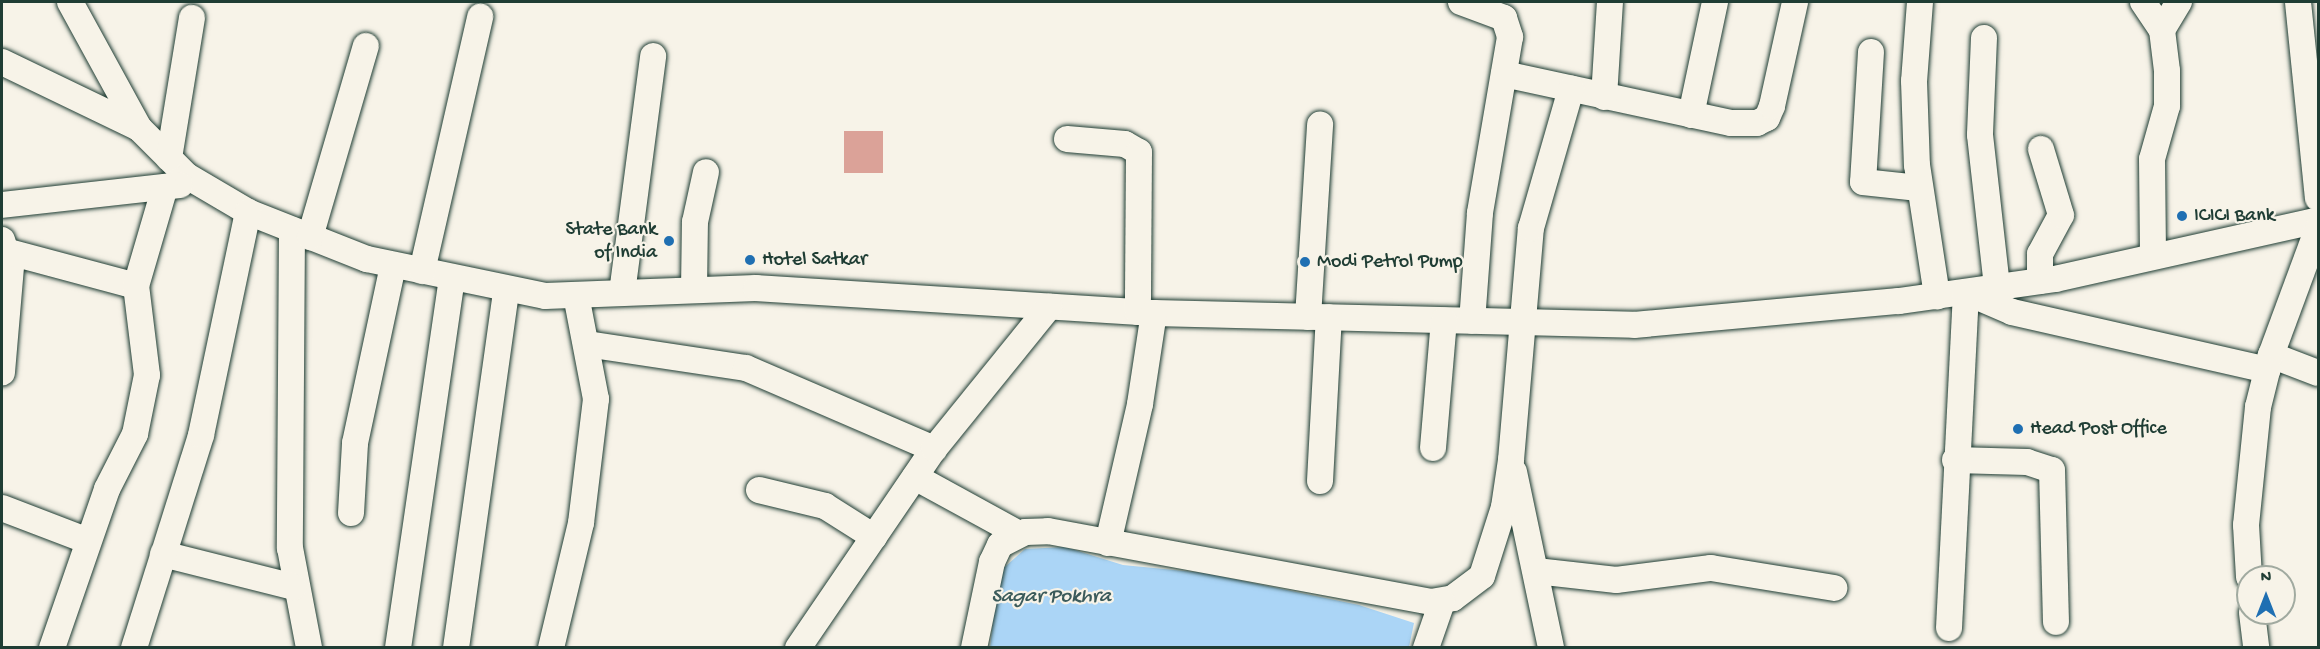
<!DOCTYPE html>
<style>
body{margin:0}
#map{position:relative;width:2320px;height:649px;overflow:hidden;background:#f7f3e8;font-family:"Gochi Hand",sans-serif}
div>[style]{position:absolute}
.water>*{inset:0;background:#abd5f6}
.building>*{inset:0;background:#dba298;transform-origin:0 0}
.roads{filter:drop-shadow(0 0 2px #1f3d34) drop-shadow(0 0 2px #1f3d34)}
.minor>*{height:26px;margin:-13px;padding:0 13px;transform-origin:13px;border-radius:13px;background:#f7f3e8}
.dots>*{width:16px;height:16px;translate:-50% -50%;box-sizing:border-box;border:3px solid #f7f3e8;border-radius:50%}
span{translate:-50% -50%;white-space:nowrap;text-align:center;line-height:1.15;-webkit-text-stroke:4.5px #f7f3e8;paint-order:stroke}
.poi-label{font-size:20px;color:#1f3d34}
.left{translate:0 -50%;text-align:left}
.right{translate:-100% -50%;text-align:right}
.water-label{font-size:21px;color:#3b5b5b;font-style:italic}
.frame{position:absolute;inset:0;border:3px solid #1f3d34;pointer-events:none}
.north{position:absolute;left:2236px;top:565px;width:60px;height:60px;box-sizing:border-box;background:#f7f3e8;border:2px solid #a1aaa0;border-radius:50%;rotate:0deg;font-size:16px;font-weight:700;line-height:24px;text-align:center;color:#1f3d34}
.north::after{content:'';display:block;margin:auto;width:21px;height:27px;background:#1f6fb2;clip-path:polygon(50% 0,100% 100%,50% 72%,0 100%)}
</style>
<div id="map">
<div class="water">
<i style="clip-path:polygon(1065px 547px,1123px 565px,1205px 573px,1359px 605px,1414px 623px,1409px 647px,990px 648px,998px 573px,1025px 549px)"></i>
</div>
<div class="building">
<i style="left:844px;top:131px;width:39px;height:42px"></i>
</div>
<div class="roads">
<div class="minor">
<i style="left:70px;top:2px;width:144px;rotate:61.3deg"></i>
<i style="left:139px;top:128px;width:68px;rotate:45deg"></i>
<i style="left:187px;top:176px;width:71px;rotate:30.5deg"></i>
<i style="left:248px;top:212px;width:128px;rotate:21.6deg"></i>
<i style="left:367px;top:259px;width:182px;rotate:11.7deg"></i>
<i style="left:545px;top:296px;width:211px;rotate:-2.2deg"></i>
<i style="left:756px;top:288px;width:399px;rotate:3.6deg"></i>
<i style="left:1154px;top:313px;width:480px;rotate:1.4deg"></i>
<i style="left:1634px;top:325px;width:266px;rotate:-5.2deg"></i>
<i style="left:1899px;top:301px;width:158px;rotate:-8deg"></i>
<i style="left:2055px;top:279px;width:270px;rotate:-12.6deg"></i>
<i style="left:1461px;top:2px;width:46px;rotate:20.4deg"></i>
<i style="left:1504px;top:18px;width:20px;rotate:72deg"></i>
<i style="left:1510px;top:37px;width:179px;rotate:99.7deg"></i>
<i style="left:1480px;top:213px;width:108px;rotate:94.2deg"></i>
<i style="left:1920px;top:2px;width:79px;rotate:94.3deg"></i>
<i style="left:1914px;top:81px;width:84px;rotate:88deg"></i>
<i style="left:1917px;top:165px;width:133px;rotate:81.3deg"></i>
<i style="left:2143px;top:2px;width:34px;rotate:56deg"></i>
<i style="left:2162px;top:30px;width:41px;rotate:83deg"></i>
<i style="left:2167px;top:71px;width:35px;rotate:90deg"></i>
<i style="left:2167px;top:106px;width:55px;rotate:105.8deg"></i>
<i style="left:2152px;top:159px;width:97px;rotate:89.4deg"></i>
<i style="left:2298px;top:2px;width:197px;rotate:84.2deg"></i>
<i style="left:2162px;top:30px;width:33px;rotate:-59deg"></i>
<i style="left:1984px;top:38px;width:97px;rotate:92.4deg"></i>
<i style="left:1980px;top:135px;width:153px;rotate:83.6deg"></i>
<i style="left:1871px;top:52px;width:130px;rotate:93.5deg"></i>
<i style="left:1863px;top:182px;width:56px;rotate:6.1deg"></i>
<i style="left:2px;top:62px;width:152px;rotate:25.7deg"></i>
<i style="left:1504px;top:74px;width:232px;rotate:12.2deg"></i>
<i style="left:1731px;top:123px;width:26px"></i>
<i style="left:1757px;top:123px;width:11px;rotate:-27deg"></i>
<i style="left:1767px;top:118px;width:13px;rotate:-67deg"></i>
<i style="left:1772px;top:106px;width:107px;rotate:-77.5deg"></i>
<i style="left:1604px;top:97px;width:95px;rotate:-86.4deg"></i>
<i style="left:1691px;top:115px;width:116px;rotate:-78deg"></i>
<i style="left:1067px;top:139px;width:58px;rotate:4.9deg"></i>
<i style="left:1125px;top:144px;width:16px;rotate:30deg"></i>
<i style="left:1139px;top:152px;width:160px;rotate:90.4deg"></i>
<i style="left:169px;top:158px;width:142px;rotate:-80.7deg"></i>
<i style="left:2px;top:205px;width:179px;rotate:-6.4deg"></i>
<i style="left:292px;top:230px;width:318px;rotate:90.4deg"></i>
<i style="left:290px;top:548px;width:102px;rotate:79.2deg"></i>
<i style="left:310px;top:237px;width:199px;rotate:-73.7deg"></i>
<i style="left:2px;top:240px;width:28px;rotate:72deg"></i>
<i style="left:11px;top:267px;width:106px;rotate:94.9deg"></i>
<i style="left:9px;top:252px;width:131px;rotate:15deg"></i>
<i style="left:422px;top:271px;width:261px;rotate:-77.1deg"></i>
<i style="left:2040px;top:281px;width:27px;rotate:-90deg"></i>
<i style="left:2040px;top:254px;width:44px;rotate:-61.7deg"></i>
<i style="left:2061px;top:215px;width:69px;rotate:-106.9deg"></i>
<i style="left:694px;top:290px;width:68px;rotate:-89.2deg"></i>
<i style="left:695px;top:222px;width:51px;rotate:-77.6deg"></i>
<i style="left:622px;top:293px;width:239px;rotate:-82.5deg"></i>
<i style="left:1308px;top:317px;width:193px;rotate:-86.4deg"></i>
<i style="left:587px;top:344px;width:161px;rotate:8.6deg"></i>
<i style="left:746px;top:368px;width:205px;rotate:23.3deg"></i>
<i style="left:2271px;top:355px;width:50px;rotate:21deg"></i>
<i style="left:1433px;top:448px;width:128px;rotate:-85.1deg"></i>
<i style="left:1955px;top:460px;width:72px;rotate:1.6deg"></i>
<i style="left:2027px;top:462px;width:26px;rotate:18deg"></i>
<i style="left:2052px;top:470px;width:152px;rotate:88.5deg"></i>
<i style="left:1514px;top:472px;width:180px;rotate:78.1deg"></i>
<i style="left:915px;top:477px;width:119px;rotate:28.7deg"></i>
<i style="left:1320px;top:481px;width:164px;rotate:-86.9deg"></i>
<i style="left:759px;top:490px;width:68px;rotate:13.6deg"></i>
<i style="left:825px;top:506px;width:58px;rotate:32.3deg"></i>
<i style="left:2px;top:508px;width:92px;rotate:21deg"></i>
<i style="left:351px;top:513px;width:70px;rotate:-86.7deg"></i>
<i style="left:355px;top:443px;width:182px;rotate:-77.9deg"></i>
<i style="left:1108px;top:543px;width:143px;rotate:-77deg"></i>
<i style="left:1140px;top:404px;width:92px;rotate:-81.3deg"></i>
<i style="left:163px;top:554px;width:135px;rotate:14.1deg"></i>
<i style="left:1536px;top:571px;width:81px;rotate:6.4deg"></i>
<i style="left:1616px;top:580px;width:96px;rotate:-7.2deg"></i>
<i style="left:1711px;top:568px;width:125px;rotate:9.2deg"></i>
<i style="left:2249px;top:577px;width:52px;rotate:-93.3deg"></i>
<i style="left:2246px;top:525px;width:119px;rotate:-84.2deg"></i>
<i style="left:2258px;top:407px;width:54px;rotate:-76deg"></i>
<i style="left:2271px;top:355px;width:135px;rotate:-69.7deg"></i>
<i style="left:2252px;top:613px;width:35px;rotate:83deg"></i>
<i style="left:1949px;top:628px;width:336px;rotate:-87.1deg"></i>
<i style="left:1966px;top:292px;width:50px;rotate:23.5deg"></i>
<i style="left:2012px;top:312px;width:262px;rotate:12.8deg"></i>
<i style="left:52px;top:648px;width:168px;rotate:-70.9deg"></i>
<i style="left:107px;top:489px;width:62px;rotate:-63deg"></i>
<i style="left:135px;top:434px;width:60px;rotate:-78.5deg"></i>
<i style="left:147px;top:375px;width:90px;rotate:-97deg"></i>
<i style="left:136px;top:286px;width:103px;rotate:-73.7deg"></i>
<i style="left:134px;top:648px;width:223px;rotate:-72.5deg"></i>
<i style="left:201px;top:435px;width:228px;rotate:-78.1deg"></i>
<i style="left:398px;top:648px;width:374px;rotate:-81.7deg"></i>
<i style="left:456px;top:648px;width:360px;rotate:-82deg"></i>
<i style="left:551px;top:648px;width:129px;rotate:-76.5deg"></i>
<i style="left:581px;top:523px;width:125px;rotate:-83.1deg"></i>
<i style="left:596px;top:399px;width:106px;rotate:-100.9deg"></i>
<i style="left:798px;top:648px;width:241px;rotate:-55.7deg"></i>
<i style="left:934px;top:449px;width:183px;rotate:-51deg"></i>
<i style="left:974px;top:648px;width:88px;rotate:-78.2deg"></i>
<i style="left:992px;top:562px;width:19px;rotate:-65deg"></i>
<i style="left:1000px;top:545px;width:28px;rotate:-27deg"></i>
<i style="left:1025px;top:532px;width:23px;rotate:-2deg"></i>
<i style="left:1048px;top:531px;width:390px;rotate:10.5deg"></i>
<i style="left:1431px;top:602px;width:22px;rotate:-10deg"></i>
<i style="left:1453px;top:598px;width:36px;rotate:-37deg"></i>
<i style="left:1482px;top:576px;width:72px;rotate:-72.3deg"></i>
<i style="left:1504px;top:507px;width:48px;rotate:-81.5deg"></i>
<i style="left:1511px;top:460px;width:233px;rotate:-85.1deg"></i>
<i style="left:1531px;top:228px;width:145px;rotate:-73.9deg"></i>
<i style="left:1426px;top:648px;width:49px;rotate:-70.8deg"></i>
</div>
</div>
<div class="dots">
<i style="left:2182px;top:216px;background:#1f6fb2"></i>
<i style="left:669px;top:241px;background:#1f6fb2"></i>
<i style="left:750px;top:260px;background:#1f6fb2"></i>
<i style="left:1305px;top:262px;background:#1f6fb2"></i>
<i style="left:2018px;top:429px;background:#1f6fb2"></i>
</div>
<div class="poi-label">
<span class="left" style="left:2194px;top:216px">ICICI Bank</span>
<span class="right" style="left:657px;top:242px">State Bank<br>of India</span>
<span class="left" style="left:762px;top:260px">Hotel Satkar</span>
<span class="left" style="left:1317px;top:262px">Modi Petrol Pump</span>
<span class="left" style="left:2030px;top:429px">Head Post Office</span>
</div>
<div class="water-label">
<span style="left:1051px;top:598px">Sagar Pokhra</span>
</div>
<div class="frame"></div>
<div class="north">N</div>
</div>
